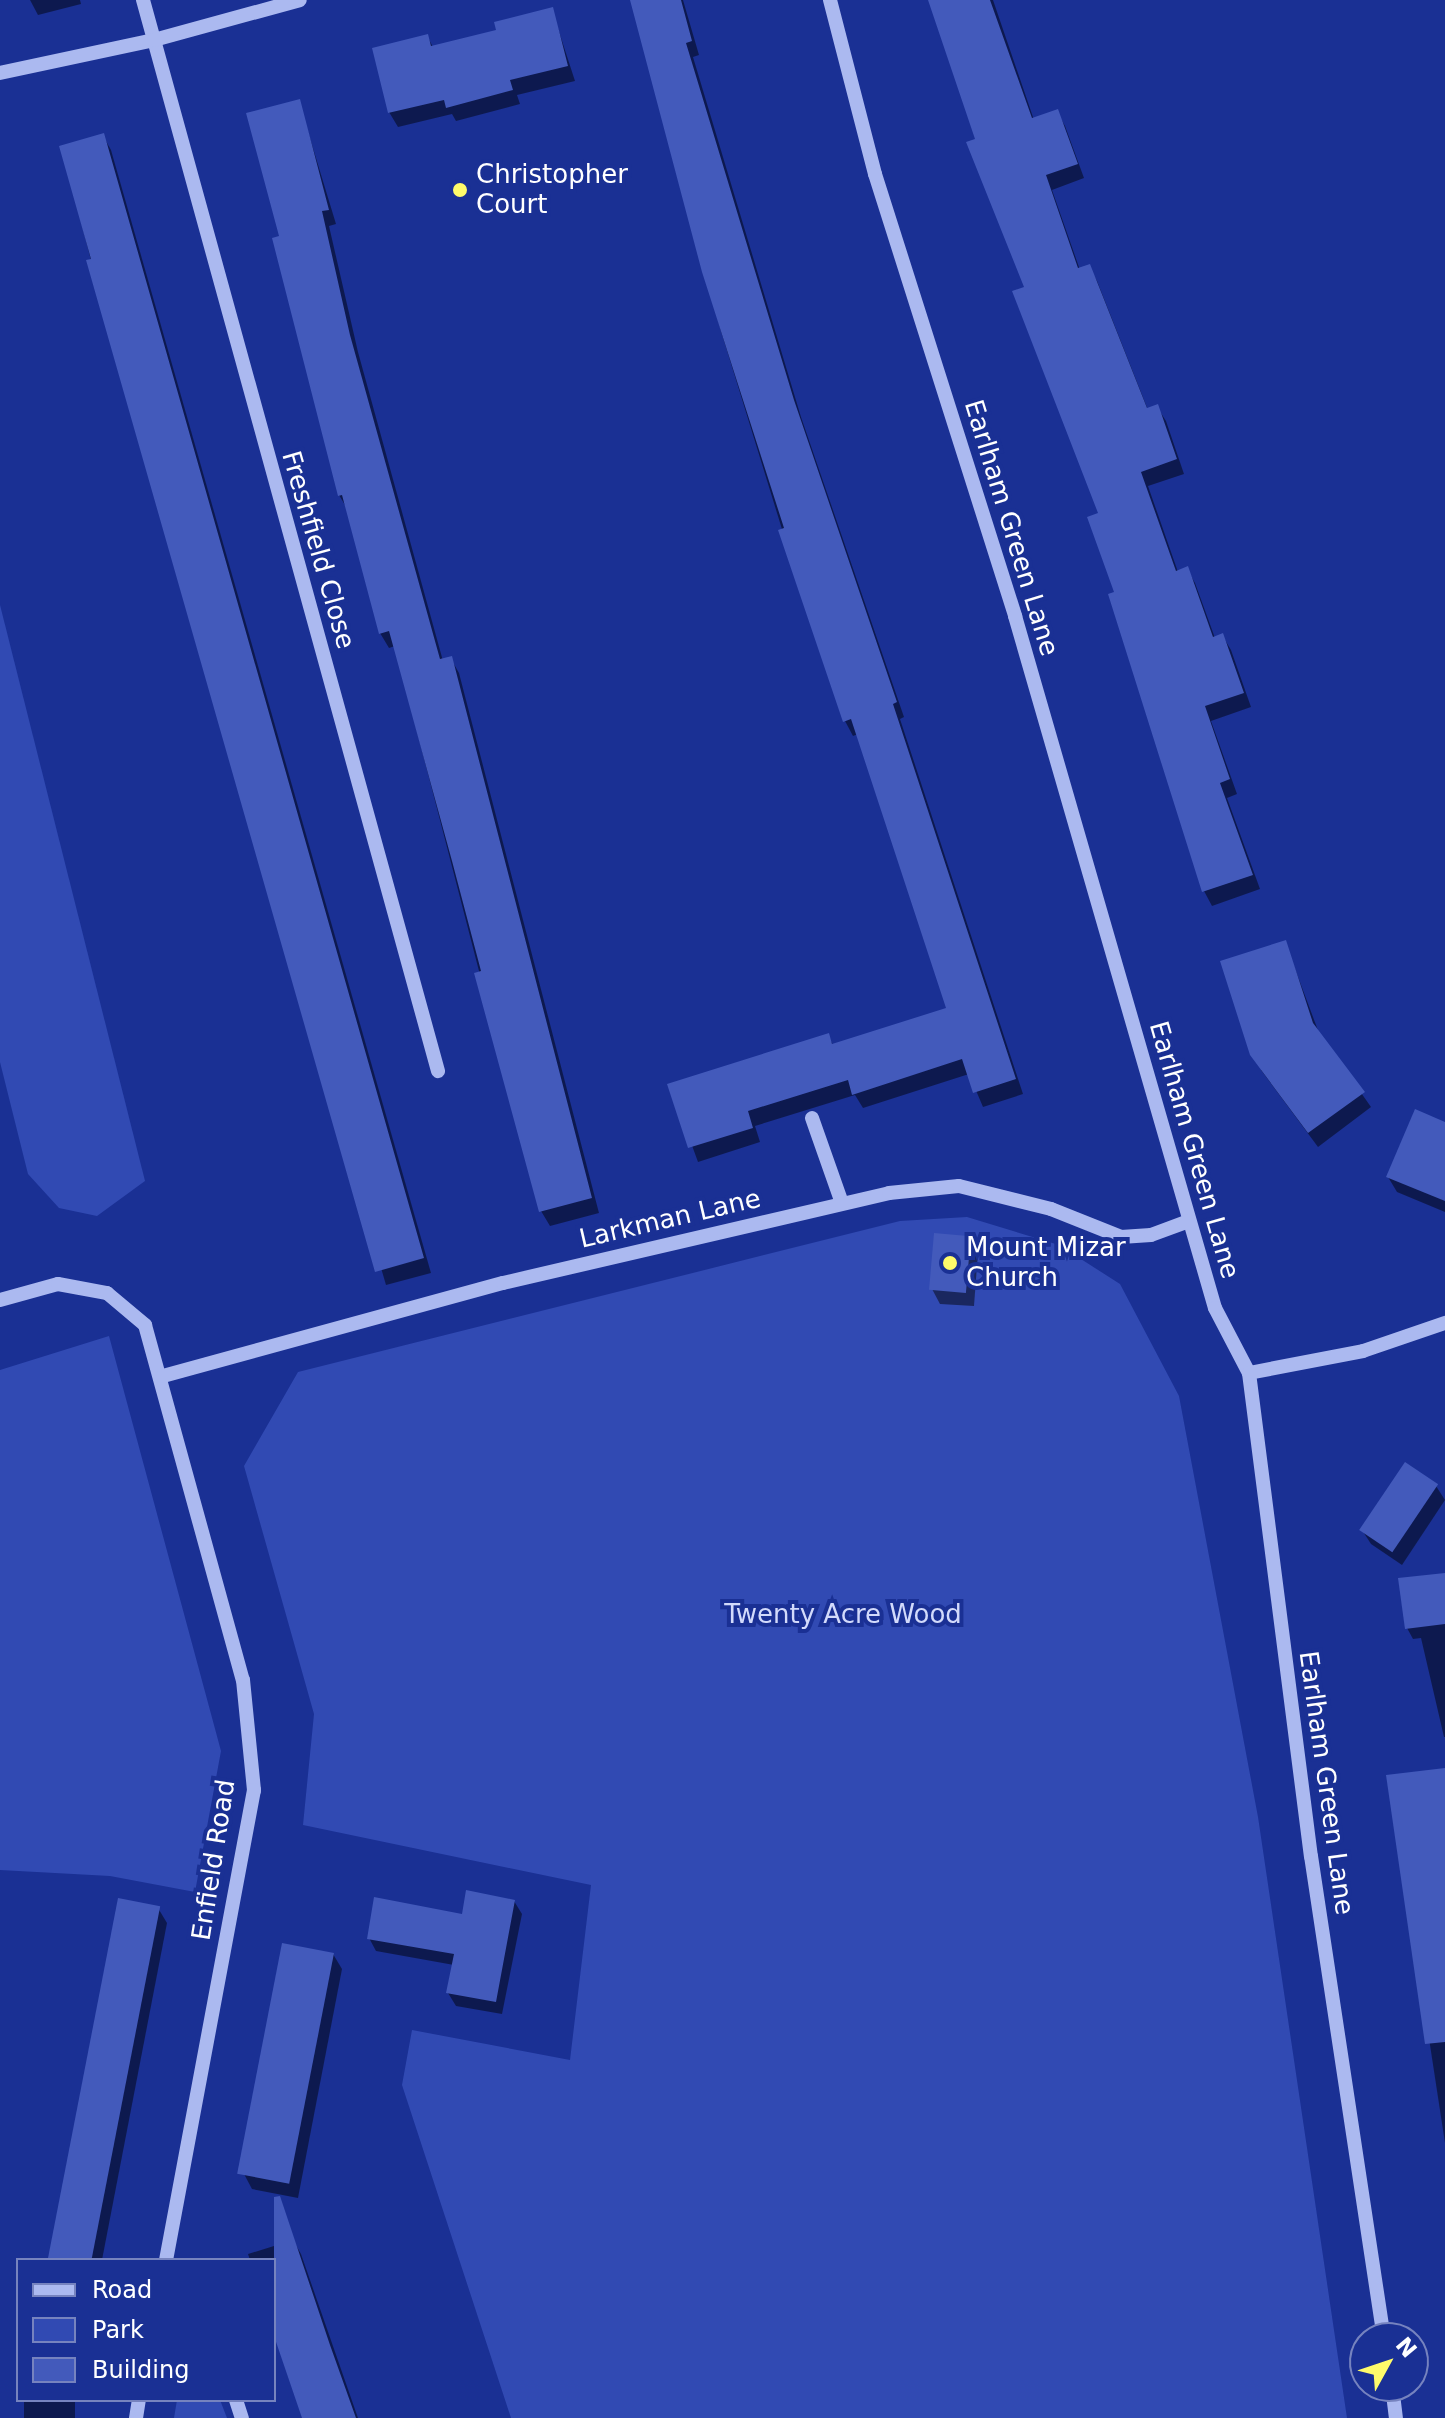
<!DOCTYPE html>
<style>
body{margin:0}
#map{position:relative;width:1445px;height:2418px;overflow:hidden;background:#1a3094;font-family:"DejaVu Sans",sans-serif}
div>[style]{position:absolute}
.green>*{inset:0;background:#314ab3}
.shadow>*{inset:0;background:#0007;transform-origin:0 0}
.building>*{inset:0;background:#435abb;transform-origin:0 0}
.minor>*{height:14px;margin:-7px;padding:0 7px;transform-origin:7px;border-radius:7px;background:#abb9f0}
.dots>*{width:22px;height:22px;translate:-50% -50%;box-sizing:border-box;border:4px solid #1a3094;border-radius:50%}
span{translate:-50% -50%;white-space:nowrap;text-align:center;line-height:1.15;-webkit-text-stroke:8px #1a3094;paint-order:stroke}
.poi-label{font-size:26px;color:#fff}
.left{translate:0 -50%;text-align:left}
.street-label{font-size:26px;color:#fff}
.park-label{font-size:26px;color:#d2dafb}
.legend{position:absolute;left:16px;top:2258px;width:260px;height:144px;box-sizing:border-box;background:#1a3094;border:2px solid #7683bf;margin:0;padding:10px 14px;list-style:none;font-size:24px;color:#fff}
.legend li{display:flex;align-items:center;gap:16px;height:40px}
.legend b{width:40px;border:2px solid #7683bf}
.north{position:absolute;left:1349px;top:2322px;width:80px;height:80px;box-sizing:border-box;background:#1a3094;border:2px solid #7683bf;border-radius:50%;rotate:50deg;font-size:22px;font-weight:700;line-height:32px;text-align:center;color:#fff}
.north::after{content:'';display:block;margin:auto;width:28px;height:36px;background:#fffb6a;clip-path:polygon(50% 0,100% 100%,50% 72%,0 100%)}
</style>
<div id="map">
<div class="green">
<i style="clip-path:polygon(0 605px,145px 1181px,97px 1216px,59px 1208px,28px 1174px,0 1062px)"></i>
<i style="clip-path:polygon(967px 1217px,1059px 1245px,1120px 1284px,1179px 1396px,1258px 1817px,1347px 2418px,511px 2418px,402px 2085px,412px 2030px,570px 2060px,591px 1885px,303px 1825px,314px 1714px,244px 1466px,298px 1372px,900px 1221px)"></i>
<i style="clip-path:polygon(109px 1336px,221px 1751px,195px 1892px,110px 1876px,0 1870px,0 1370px)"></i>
<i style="clip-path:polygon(177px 2400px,220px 2400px,227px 2418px,174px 2418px)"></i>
</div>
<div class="shadow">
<i style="clip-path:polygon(30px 0,80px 0,81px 4px,38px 15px)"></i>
<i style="clip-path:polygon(631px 0,683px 0,699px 55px,693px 57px,801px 417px,904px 717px,900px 719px,1023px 1094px,983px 1107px,969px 1074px,863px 1108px,855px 1095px,755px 1126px,760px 1142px,698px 1162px,670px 1085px,828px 1036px,833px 1045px,948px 1010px,858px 734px,853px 736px,845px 721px,817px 643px,721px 331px)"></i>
<i style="clip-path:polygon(931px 0,993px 0,1034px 120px,1057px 112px,1065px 126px,1084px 178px,1052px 190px,1080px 270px,1089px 267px,1097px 281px,1148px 410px,1157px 407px,1166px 421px,1184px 474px,1148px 486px,1178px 572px,1187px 569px,1195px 583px,1215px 638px,1222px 635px,1231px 650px,1251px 707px,1211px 721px,1237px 794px,1227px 798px,1260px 889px,1212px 906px,1204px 891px,1116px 594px,1100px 515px,1015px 292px,1027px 288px)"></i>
<i style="clip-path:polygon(552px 10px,575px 81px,517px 95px,520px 104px,456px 121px,452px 114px,398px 127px,389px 112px,427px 36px,433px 47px,499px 31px)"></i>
<i style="clip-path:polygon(299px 102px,336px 224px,329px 226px,358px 352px,443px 661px,451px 659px,459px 673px,599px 1213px,550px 1226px,541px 1211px,395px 646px,389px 648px,380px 633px,348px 510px,339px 495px,275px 239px,281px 237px)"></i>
<i style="clip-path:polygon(103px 136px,111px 150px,431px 1273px,386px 1285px,114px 350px,62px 147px)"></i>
<i style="clip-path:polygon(1285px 942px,1319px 1033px,1371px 1107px,1318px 1147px,1261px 1070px)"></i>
<i style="clip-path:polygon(1445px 1124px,1445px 1212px,1397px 1192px,1388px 1177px)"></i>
<i style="clip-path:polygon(970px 1238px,978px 1252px,974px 1306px,940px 1304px,932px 1289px)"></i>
<i style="clip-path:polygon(1436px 1486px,1445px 1500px,1402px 1565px,1371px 1544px,1362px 1530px)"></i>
<i style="clip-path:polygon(1445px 1575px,1445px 1737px,1444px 1737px,1421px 1638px,1413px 1639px,1407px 1628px)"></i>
<i style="clip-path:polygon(1445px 1770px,1445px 2143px,1389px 1777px)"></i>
<i style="clip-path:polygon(120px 1900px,158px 1908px,167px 1923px,102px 2260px,51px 2260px)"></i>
<i style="clip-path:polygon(514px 1901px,522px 1914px,502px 2014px,456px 2006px,448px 1993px,454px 1965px,376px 1951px,369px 1938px)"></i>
<i style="clip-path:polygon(333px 1954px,342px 1969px,298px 2198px,252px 2189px,244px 2174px)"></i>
<i style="clip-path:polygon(293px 2240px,301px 2254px,358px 2418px,303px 2418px,274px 2331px,274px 2260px,250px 2260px,248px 2254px)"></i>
<i style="left:24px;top:2400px;width:51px;height:18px"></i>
</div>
<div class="building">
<i style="clip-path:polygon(630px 0,681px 0,692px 41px,686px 43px,794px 400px,897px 702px,893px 704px,1016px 1079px,973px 1093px,962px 1059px,852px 1095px,848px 1080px,748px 1111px,753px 1128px,688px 1148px,667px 1084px,829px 1033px,832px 1044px,946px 1008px,851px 719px,843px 722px,778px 530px,784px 528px,702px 272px)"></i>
<i style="clip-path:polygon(928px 0,990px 0,1032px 118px,1058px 109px,1078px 164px,1046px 175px,1078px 268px,1090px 264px,1147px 408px,1158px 404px,1177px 459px,1141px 472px,1176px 571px,1188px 566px,1213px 637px,1223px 633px,1244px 693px,1205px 706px,1230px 779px,1220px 783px,1253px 875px,1202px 892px,1108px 594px,1114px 592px,1087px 517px,1098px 513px,1012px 291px,1024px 287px,966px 142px,975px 139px)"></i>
<i style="clip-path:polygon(553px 7px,568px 66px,510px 80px,513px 90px,446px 108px,444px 100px,388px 113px,372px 48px,428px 34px,431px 46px,496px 30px,494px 22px)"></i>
<i style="clip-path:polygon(300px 99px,329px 210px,322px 211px,350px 335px,440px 659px,452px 656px,592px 1198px,539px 1212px,474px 973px,481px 971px,452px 861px,389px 631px,379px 634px,342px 495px,338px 496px,272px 238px,279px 236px,246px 113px)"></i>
<i style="clip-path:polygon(104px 133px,424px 1258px,375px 1272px,86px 260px,91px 259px,59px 146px)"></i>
<i style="clip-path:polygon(1286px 940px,1313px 1023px,1365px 1092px,1308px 1133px,1250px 1055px,1220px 961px)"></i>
<i style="clip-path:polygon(1415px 1109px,1445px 1122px,1445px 1201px,1386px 1177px)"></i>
<i style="left:934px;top:1233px;width:37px;height:57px;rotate:5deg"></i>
<i style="left:1405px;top:1462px;width:40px;height:82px;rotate:34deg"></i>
<i style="clip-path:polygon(1445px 1573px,1445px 1624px,1405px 1629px,1398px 1578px)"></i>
<i style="clip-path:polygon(1445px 1768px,1445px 2042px,1425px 2044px,1386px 1775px)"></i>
<i style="clip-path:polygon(466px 1890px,515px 1900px,496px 2002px,446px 1993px,454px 1954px,367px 1939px,374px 1897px,462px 1914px)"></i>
<i style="left:118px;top:1898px;width:43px;height:368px;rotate:11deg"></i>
<i style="left:282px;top:1943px;width:53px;height:235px;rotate:11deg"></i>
<i style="clip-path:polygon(280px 2196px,330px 2345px,356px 2418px,302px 2418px,274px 2336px,274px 2197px)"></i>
</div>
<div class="minor">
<i style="left:143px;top:0;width:1111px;rotate:74.6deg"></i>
<i style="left:830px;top:0;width:180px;rotate:75.5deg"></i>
<i style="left:875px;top:174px;width:464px;rotate:72.4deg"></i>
<i style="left:1015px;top:616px;width:720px;rotate:73.88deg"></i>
<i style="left:1215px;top:1308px;width:73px;rotate:62.4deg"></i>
<i style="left:1249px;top:1373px;width:487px;rotate:82.7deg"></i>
<i style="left:1311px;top:1856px;width:487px;rotate:81.4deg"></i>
<i style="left:0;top:73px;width:157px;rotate:-12.1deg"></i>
<i style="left:154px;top:40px;width:151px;rotate:-15.3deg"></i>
<i style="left:812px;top:1118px;width:90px;rotate:70.6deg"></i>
<i style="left:0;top:1300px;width:60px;rotate:-15.4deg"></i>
<i style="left:58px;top:1284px;width:50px;rotate:10.4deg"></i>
<i style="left:107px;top:1293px;width:50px;rotate:40.1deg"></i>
<i style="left:145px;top:1325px;width:368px;rotate:74.6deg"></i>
<i style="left:243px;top:1680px;width:111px;rotate:84.3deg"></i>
<i style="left:254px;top:1790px;width:478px;rotate:100.6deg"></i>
<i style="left:1249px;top:1373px;width:116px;rotate:-10.9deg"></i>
<i style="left:1363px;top:1351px;width:87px;rotate:-18.9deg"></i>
<i style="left:163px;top:1376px;width:352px;rotate:-15.3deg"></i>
<i style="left:503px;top:1283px;width:396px;rotate:-13.1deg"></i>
<i style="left:889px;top:1193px;width:70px;rotate:-5.7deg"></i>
<i style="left:959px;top:1186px;width:95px;rotate:14deg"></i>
<i style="left:1051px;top:1209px;width:75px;rotate:21.8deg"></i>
<i style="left:1121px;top:1237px;width:30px;rotate:-4deg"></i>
<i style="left:1151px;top:1235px;width:40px;rotate:-20.2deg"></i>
<i style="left:1392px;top:2386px;width:32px;rotate:83deg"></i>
<i style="left:236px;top:2400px;width:19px;rotate:72deg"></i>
<i style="left:136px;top:2418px;width:18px;rotate:-81deg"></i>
</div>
<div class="dots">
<i style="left:460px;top:190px;background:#fffb6a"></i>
<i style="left:950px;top:1263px;background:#fffb6a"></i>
</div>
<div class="poi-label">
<span class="left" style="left:476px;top:190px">Christopher<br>Court</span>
<span class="left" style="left:966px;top:1263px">Mount Mizar<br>Church</span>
</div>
<div class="street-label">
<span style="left:1011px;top:528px;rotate:73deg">Earlham Green Lane</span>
<span style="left:318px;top:550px;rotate:74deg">Freshfield Close</span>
<span style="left:1194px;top:1150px;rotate:74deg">Earlham Green Lane</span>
<span style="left:670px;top:1219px;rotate:-13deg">Larkman Lane</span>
<span style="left:1326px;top:1783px;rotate:82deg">Earlham Green Lane</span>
<span style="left:214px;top:1860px;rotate:-81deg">Enfield Road</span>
</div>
<div class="park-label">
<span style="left:843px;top:1615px">Twenty Acre Wood</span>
</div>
<ul class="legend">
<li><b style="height:10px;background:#abb9f0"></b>Road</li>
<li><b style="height:22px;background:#314ab3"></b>Park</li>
<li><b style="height:22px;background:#435abb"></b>Building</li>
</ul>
<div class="north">N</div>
</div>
